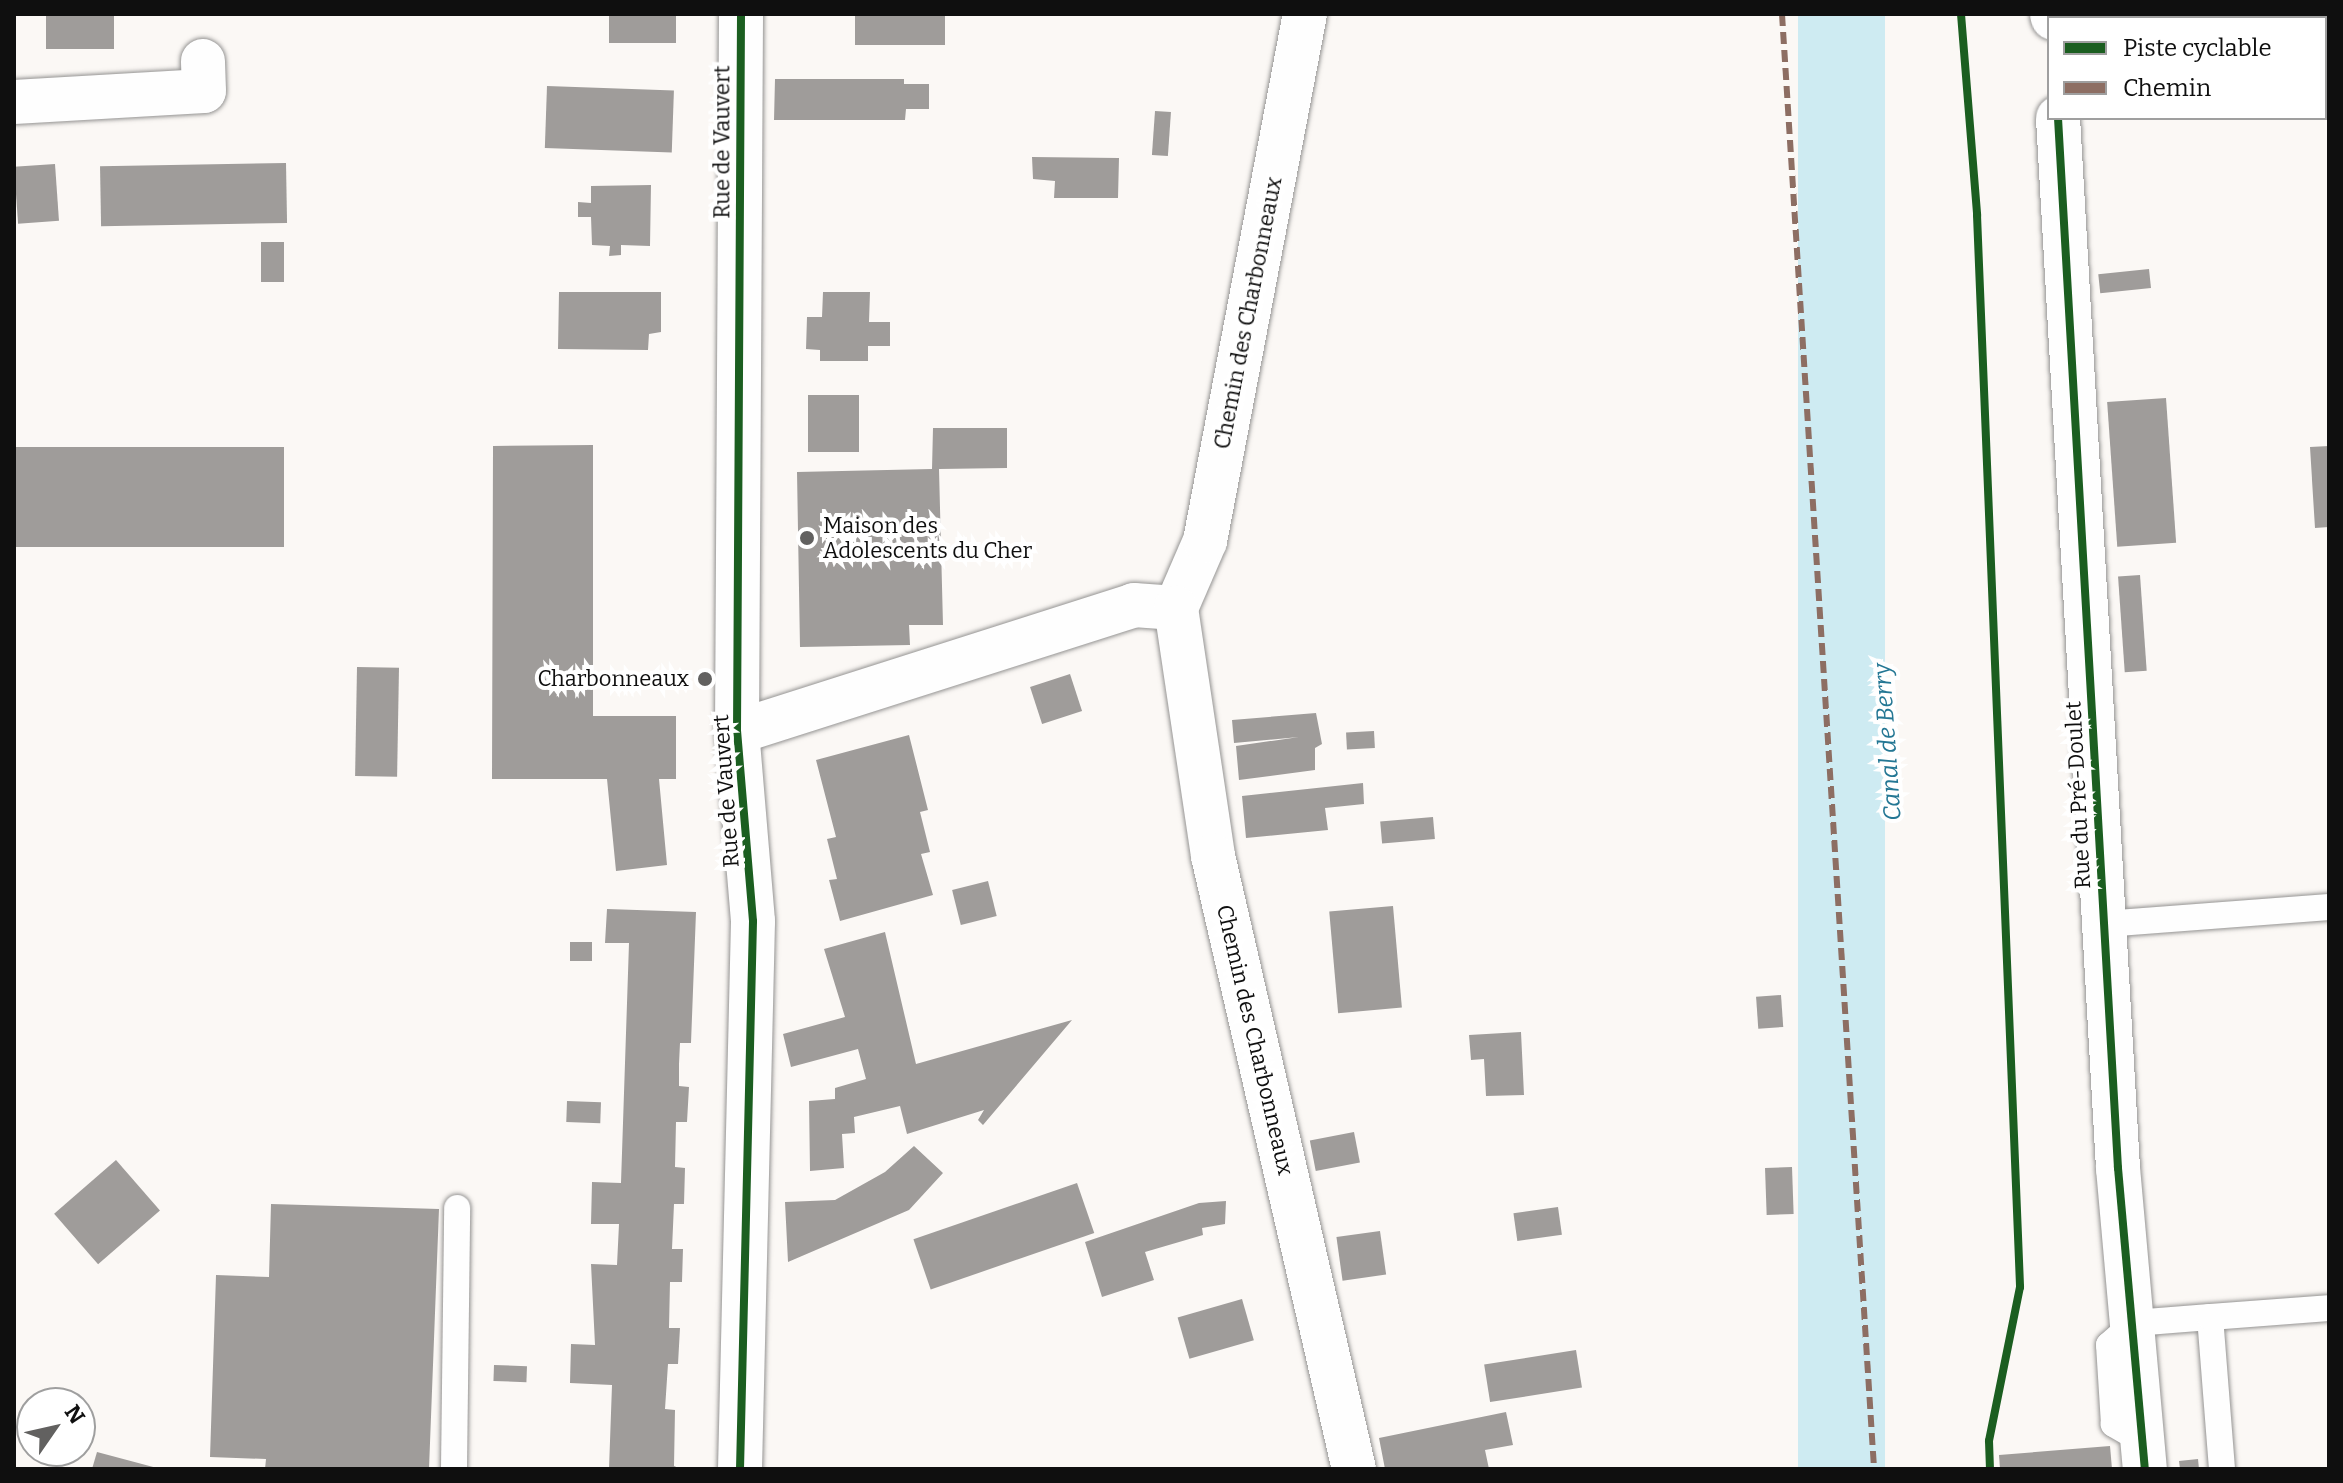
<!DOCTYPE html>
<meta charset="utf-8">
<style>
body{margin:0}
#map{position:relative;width:2343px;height:1483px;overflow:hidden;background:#fbf8f5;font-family:Bitter,serif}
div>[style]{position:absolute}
.water>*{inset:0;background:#ceebf2;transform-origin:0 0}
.building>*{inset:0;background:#9f9c9a;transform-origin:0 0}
.roads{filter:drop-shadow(0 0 2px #959493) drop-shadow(0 0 2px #959493)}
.lane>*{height:26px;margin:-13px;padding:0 13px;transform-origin:13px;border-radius:13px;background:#fefefe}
.street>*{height:44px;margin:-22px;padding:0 22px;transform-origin:22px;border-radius:22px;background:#fefefe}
.quiet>*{height:6px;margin-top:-3px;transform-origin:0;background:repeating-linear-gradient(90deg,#8d6e63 0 12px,transparent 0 18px)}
.cycleway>*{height:8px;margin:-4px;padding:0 4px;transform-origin:4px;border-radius:4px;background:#1b5e20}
.dots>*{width:22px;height:22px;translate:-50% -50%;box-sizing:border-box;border:4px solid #fff;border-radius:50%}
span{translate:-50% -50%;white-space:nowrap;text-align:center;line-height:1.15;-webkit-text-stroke:8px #fff;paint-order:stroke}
.street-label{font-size:22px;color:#0f0f0f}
.poi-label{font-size:22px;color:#0f0f0f}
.left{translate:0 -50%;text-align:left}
.right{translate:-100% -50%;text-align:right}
.water-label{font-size:24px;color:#247794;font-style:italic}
.frame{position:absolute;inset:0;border:16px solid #0f0f0f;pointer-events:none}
.legend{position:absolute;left:2047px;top:16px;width:280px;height:104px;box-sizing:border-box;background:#fff;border:2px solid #9f9f9f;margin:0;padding:10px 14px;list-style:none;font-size:24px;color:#0f0f0f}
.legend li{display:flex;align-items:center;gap:16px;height:40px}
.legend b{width:40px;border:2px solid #9f9f9f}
.north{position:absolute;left:16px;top:1387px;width:80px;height:80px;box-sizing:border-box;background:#fff;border:2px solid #9f9f9f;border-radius:50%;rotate:56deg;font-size:22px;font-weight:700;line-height:32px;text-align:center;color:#0f0f0f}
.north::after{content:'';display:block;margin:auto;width:28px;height:36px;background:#626160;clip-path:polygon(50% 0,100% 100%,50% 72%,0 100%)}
</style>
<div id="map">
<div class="water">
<i style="left:1798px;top:14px;width:87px;height:1458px"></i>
</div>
<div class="building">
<i style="left:46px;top:14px;width:68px;height:35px"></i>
<i style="left:609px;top:14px;width:67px;height:29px"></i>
<i style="left:855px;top:14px;width:90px;height:31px"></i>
<i style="clip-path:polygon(775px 79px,904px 79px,904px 84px,929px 84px,929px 109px,906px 109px,905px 120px,774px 120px)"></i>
<i style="left:547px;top:86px;width:127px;height:62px;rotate:2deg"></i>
<i style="left:1155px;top:111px;width:16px;height:44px;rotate:4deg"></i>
<i style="clip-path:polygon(1032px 157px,1119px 158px,1118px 198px,1054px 198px,1055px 181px,1033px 179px)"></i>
<i style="left:286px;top:163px;width:60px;height:186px;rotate:89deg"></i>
<i style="left:55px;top:164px;width:57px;height:41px;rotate:86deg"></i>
<i style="clip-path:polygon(651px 185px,650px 246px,621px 245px,621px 255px,609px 256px,610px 246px,592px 245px,591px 217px,578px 217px,578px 202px,591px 203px,591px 186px)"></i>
<i style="left:261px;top:242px;width:23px;height:40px"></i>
<i style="left:2149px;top:269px;width:19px;height:51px;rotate:84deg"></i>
<i style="clip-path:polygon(559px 292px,661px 292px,661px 332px,649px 334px,648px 350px,558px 349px)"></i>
<i style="clip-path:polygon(823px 292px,870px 292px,869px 322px,890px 322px,890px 346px,868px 346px,868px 361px,820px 361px,820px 350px,806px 349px,807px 317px,822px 317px)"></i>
<i style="left:859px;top:395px;width:57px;height:51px;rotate:90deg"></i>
<i style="left:2166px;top:398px;width:145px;height:59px;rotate:86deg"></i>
<i style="clip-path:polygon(933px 428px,1007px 428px,1007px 468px,939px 469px,943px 625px,909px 625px,910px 645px,800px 647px,797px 472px,932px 469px)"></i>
<i style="clip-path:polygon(593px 445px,593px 716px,676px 716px,676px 779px,659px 779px,667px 865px,616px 871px,607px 779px,492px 779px,493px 446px)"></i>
<i style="clip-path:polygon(2329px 446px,2329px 527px,2315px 528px,2310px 447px)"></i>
<i style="left:284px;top:447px;width:100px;height:270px;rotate:90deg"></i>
<i style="left:2140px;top:575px;width:96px;height:22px;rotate:86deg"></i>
<i style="left:357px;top:667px;width:42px;height:109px;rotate:1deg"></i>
<i style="left:1070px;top:674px;width:39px;height:42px;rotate:72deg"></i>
<i style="clip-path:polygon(1316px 713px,1322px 744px,1315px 748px,1315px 770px,1239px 780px,1236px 746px,1299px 737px,1234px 743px,1232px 720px)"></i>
<i style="left:1374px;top:731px;width:17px;height:28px;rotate:87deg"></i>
<i style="clip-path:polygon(909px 735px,928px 810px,920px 812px,930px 852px,921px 854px,933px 895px,840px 921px,829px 880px,837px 879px,827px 839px,836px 837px,816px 760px)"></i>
<i style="clip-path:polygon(1363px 783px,1364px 804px,1325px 808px,1328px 830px,1246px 838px,1242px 796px)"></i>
<i style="left:1433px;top:817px;width:22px;height:53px;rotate:85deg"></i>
<i style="left:988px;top:881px;width:36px;height:37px;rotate:76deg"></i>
<i style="left:1393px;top:906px;width:102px;height:64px;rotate:85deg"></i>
<i style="clip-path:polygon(607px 909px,696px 912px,691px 1043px,680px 1043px,679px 1064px,679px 1086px,689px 1087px,687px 1122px,676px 1122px,675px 1167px,685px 1168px,684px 1204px,674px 1204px,672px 1249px,683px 1249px,682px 1282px,670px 1282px,669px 1328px,680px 1328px,678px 1364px,668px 1364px,665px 1409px,675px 1410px,674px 1466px,681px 1469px,609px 1469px,612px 1385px,570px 1383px,571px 1344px,595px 1345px,591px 1264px,617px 1265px,619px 1224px,591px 1224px,592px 1182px,621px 1183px,629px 943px,605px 943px)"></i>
<i style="clip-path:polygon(885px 932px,916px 1064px,1072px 1020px,983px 1125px,978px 1120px,984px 1110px,907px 1134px,900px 1106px,854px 1117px,855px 1133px,842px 1134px,844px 1168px,810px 1171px,809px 1101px,835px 1099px,835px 1088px,866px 1079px,858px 1049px,791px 1067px,783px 1034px,845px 1017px,824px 949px)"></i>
<i style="left:570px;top:942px;width:22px;height:19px"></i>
<i style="left:1781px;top:995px;width:32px;height:25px;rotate:86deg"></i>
<i style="clip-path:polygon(1521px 1032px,1524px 1095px,1486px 1096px,1484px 1059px,1471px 1060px,1469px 1035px)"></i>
<i style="left:567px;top:1101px;width:34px;height:21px;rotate:2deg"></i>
<i style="left:1354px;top:1132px;width:31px;height:45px;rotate:79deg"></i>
<i style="clip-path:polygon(914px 1146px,943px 1173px,909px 1210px,788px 1262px,785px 1202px,835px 1200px,885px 1172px)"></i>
<i style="left:116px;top:1160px;width:67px;height:82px;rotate:49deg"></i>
<i style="left:1792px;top:1167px;width:47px;height:27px;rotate:88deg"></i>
<i style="left:1077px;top:1183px;width:53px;height:173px;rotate:71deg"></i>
<i style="clip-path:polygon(1226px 1201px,1225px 1224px,1202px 1228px,1203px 1235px,1145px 1252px,1154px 1280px,1102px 1297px,1085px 1242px,1199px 1203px)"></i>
<i style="clip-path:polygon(271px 1204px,439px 1209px,429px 1469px,265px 1469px,266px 1459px,210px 1457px,216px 1275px,269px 1277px)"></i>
<i style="left:1558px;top:1207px;width:28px;height:45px;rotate:82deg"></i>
<i style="left:1380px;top:1231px;width:44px;height:44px;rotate:82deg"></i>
<i style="left:1242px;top:1299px;width:43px;height:67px;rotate:74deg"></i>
<i style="left:1576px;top:1350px;width:38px;height:93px;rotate:81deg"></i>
<i style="left:494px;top:1365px;width:33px;height:16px;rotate:2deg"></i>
<i style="clip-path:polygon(1506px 1412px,1513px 1445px,1485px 1450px,1489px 1469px,1385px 1469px,1379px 1438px)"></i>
<i style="clip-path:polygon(2110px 1446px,2112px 1469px,2000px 1469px,1999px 1455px)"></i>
<i style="clip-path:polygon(97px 1452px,157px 1468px,157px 1469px,92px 1469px)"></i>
<i style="clip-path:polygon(2198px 1459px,2199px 1469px,2180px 1469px,2179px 1461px)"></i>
</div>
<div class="roads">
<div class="lane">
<i style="left:2104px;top:924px;width:226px;rotate:-4.3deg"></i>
<i style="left:2143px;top:1441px;width:34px;rotate:-150deg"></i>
<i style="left:2114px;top:1424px;width:79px;rotate:-93.6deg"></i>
<i style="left:2109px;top:1345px;width:33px;rotate:-41deg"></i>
<i style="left:2134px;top:1323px;width:76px;rotate:-4.5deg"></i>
<i style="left:454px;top:1469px;width:261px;rotate:-89.3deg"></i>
<i style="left:2222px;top:1469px;width:152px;rotate:-94.5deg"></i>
<i style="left:2210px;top:1317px;width:119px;rotate:-4.3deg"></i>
</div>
<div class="street">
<i style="left:2052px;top:14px;width:4px;rotate:76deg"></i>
<i style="left:14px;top:102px;width:190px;rotate:-3.3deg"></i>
<i style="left:204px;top:91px;width:30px;rotate:-92deg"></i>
<i style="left:2058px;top:118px;width:1052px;rotate:86.73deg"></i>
<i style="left:2118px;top:1168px;width:302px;rotate:84.9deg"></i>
<i style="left:1176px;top:608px;width:73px;rotate:-66.6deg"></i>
<i style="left:1205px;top:541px;width:536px;rotate:-79.26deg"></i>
<i style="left:737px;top:732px;width:417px;rotate:-17.7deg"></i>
<i style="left:1134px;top:605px;width:42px;rotate:4.1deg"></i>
<i style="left:1176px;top:608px;width:251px;rotate:81.5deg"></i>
<i style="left:1213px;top:856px;width:629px;rotate:77.05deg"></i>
<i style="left:740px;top:1469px;width:548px;rotate:-88.64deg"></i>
<i style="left:753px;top:921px;width:190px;rotate:-94.8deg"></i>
<i style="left:737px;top:732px;width:718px;rotate:-89.68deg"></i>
</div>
</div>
<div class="quiet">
<i style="left:1782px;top:14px;width:1458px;rotate:86.38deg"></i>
</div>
<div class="cycleway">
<i style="left:1961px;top:14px;width:202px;rotate:85.4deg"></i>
<i style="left:1977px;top:215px;width:1073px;rotate:87.7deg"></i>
<i style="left:2020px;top:1287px;width:157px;rotate:101.4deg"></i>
<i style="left:1989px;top:1441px;width:28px;rotate:88deg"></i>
<i style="left:2058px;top:118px;width:1052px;rotate:86.73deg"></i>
<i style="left:2118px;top:1168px;width:302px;rotate:84.9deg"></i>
<i style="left:740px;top:1469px;width:548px;rotate:-88.64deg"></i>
<i style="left:753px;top:921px;width:190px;rotate:-94.8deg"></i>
<i style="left:737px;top:732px;width:718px;rotate:-89.68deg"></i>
</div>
<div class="dots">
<i style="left:807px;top:538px;background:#626160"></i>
<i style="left:705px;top:679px;background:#626160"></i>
</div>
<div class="street-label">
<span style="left:722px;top:142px;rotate:-90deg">Rue de Vauvert</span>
<span style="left:1248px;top:313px;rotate:-79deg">Chemin des Charbonneaux</span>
<span style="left:726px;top:791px;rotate:-94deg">Rue de Vauvert</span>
<span style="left:2078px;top:795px;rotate:-93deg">Rue du Pré-Doulet</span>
<span style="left:1255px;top:1040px;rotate:77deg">Chemin des Charbonneaux</span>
</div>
<div class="poi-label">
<span class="left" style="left:823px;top:538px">Maison des<br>Adolescents du Cher</span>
<span class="right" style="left:689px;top:679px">Charbonneaux</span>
</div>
<div class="water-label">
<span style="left:1888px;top:742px;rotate:-94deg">Canal de Berry</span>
</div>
<div class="frame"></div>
<ul class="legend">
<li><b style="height:10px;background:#1b5e20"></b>Piste cyclable</li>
<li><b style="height:10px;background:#8d6e63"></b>Chemin</li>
</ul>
<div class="north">N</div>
</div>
